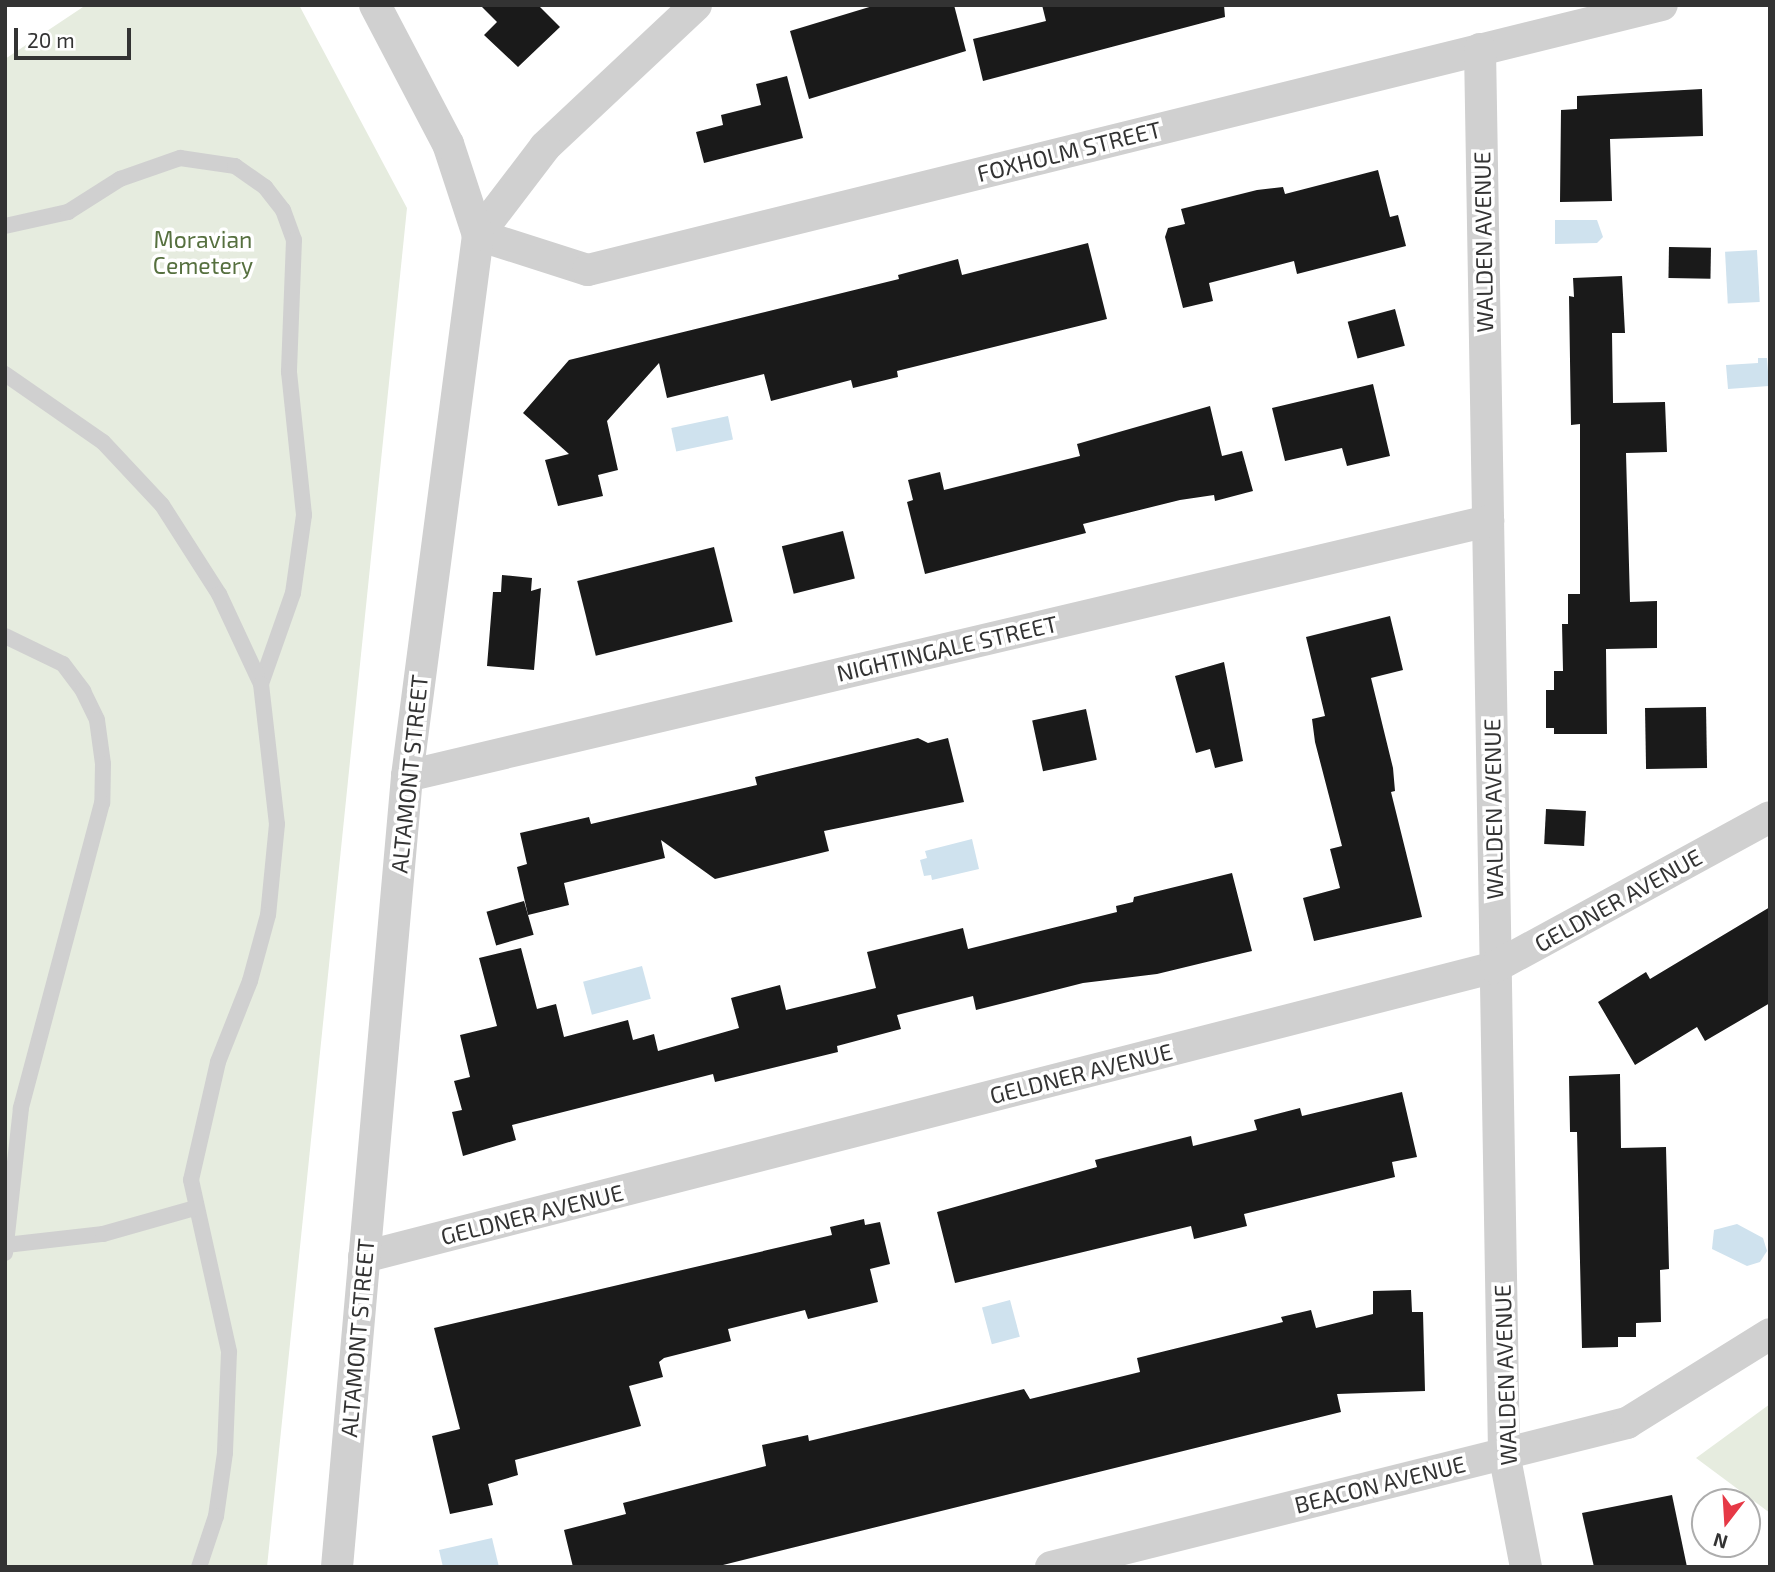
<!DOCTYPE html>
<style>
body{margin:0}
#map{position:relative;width:1775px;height:1572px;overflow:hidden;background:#fff;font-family:"Exo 2",sans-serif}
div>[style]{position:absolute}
.green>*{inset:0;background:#e6ecdf}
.water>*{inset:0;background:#cfe2ee;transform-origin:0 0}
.building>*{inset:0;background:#1a1a1a;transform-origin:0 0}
.service>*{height:16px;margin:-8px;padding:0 8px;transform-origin:8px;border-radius:8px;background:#d0d0d0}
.minor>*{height:32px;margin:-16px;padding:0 16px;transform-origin:16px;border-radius:16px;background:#d0d0d0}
span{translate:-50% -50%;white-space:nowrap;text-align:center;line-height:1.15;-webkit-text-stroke:7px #fff;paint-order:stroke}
.street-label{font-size:23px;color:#333}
.park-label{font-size:23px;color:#56703f}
.frame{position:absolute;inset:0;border:7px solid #333;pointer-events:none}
.north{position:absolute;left:1691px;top:1488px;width:70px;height:70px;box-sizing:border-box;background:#fff;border:2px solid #adadad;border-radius:50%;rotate:197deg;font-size:19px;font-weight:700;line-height:28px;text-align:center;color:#333}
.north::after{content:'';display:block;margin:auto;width:24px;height:32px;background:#e63946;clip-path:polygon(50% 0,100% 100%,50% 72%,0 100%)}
.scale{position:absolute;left:14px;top:28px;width:117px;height:32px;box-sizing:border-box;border:4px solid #333;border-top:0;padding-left:9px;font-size:21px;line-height:24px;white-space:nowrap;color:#333;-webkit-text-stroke:5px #fff;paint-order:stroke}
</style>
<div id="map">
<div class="green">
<i style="clip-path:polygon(86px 5px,299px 5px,407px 208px,267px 1567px,5px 1567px,5px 59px)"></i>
<i style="clip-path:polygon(1770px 1404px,1770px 1513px,1696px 1458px)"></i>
</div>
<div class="water">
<i style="clip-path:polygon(1597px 220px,1603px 237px,1597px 243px,1555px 244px,1555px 220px)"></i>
<i style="left:1757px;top:250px;width:52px;height:32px;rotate:87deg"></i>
<i style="clip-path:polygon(1758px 358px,1767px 358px,1769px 386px,1728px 389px,1726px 365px,1758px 363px)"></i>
<i style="left:728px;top:416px;width:24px;height:58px;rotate:78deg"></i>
<i style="clip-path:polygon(972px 839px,979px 869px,932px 880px,931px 875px,924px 876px,920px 860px,927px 858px,925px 851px)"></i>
<i style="left:642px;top:966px;width:34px;height:61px;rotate:75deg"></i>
<i style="clip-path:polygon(1737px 1224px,1763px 1238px,1767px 1251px,1760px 1262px,1747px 1266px,1712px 1249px,1714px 1230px)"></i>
<i style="left:1010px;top:1300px;width:38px;height:29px;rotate:75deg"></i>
<i style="clip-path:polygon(492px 1538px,499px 1567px,443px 1567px,439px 1550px)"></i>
</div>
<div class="building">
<i style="clip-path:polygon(480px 5px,538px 5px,560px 27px,518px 67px,484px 35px,497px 22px)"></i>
<i style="clip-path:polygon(876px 5px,954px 5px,966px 51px,809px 99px,790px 31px)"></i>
<i style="clip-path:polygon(1042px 5px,1224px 5px,1225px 17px,983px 81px,973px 39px,1046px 21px)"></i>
<i style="clip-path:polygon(787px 76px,803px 138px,704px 163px,696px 132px,723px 125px,721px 115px,761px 105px,756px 84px)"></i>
<i style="clip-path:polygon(1702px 89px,1703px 136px,1610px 139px,1612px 201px,1560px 202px,1561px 110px,1577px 109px,1577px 96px)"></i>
<i style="clip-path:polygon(1378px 170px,1390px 217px,1398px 215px,1406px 246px,1297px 274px,1294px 261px,1209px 283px,1213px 301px,1183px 308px,1165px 237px,1168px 228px,1185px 224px,1181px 209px,1257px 190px,1283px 187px,1285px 194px)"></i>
<i style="clip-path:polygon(1088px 243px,1107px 319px,897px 371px,898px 377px,853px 388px,851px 380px,771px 401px,764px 374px,667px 398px,659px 363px,607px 421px,618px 470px,598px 475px,603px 496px,558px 506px,545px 460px,569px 454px,523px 413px,569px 360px,899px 279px,898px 275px,958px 259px,962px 275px)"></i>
<i style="left:1669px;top:247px;width:42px;height:31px;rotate:1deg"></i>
<i style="clip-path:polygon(1622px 276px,1625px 333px,1612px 333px,1613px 403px,1665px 402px,1667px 452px,1626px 453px,1630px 602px,1657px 601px,1657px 648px,1606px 649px,1607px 734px,1554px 734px,1554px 728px,1546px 728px,1546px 690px,1554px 690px,1554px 671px,1563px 671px,1562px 624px,1568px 624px,1568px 594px,1580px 594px,1580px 424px,1571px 425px,1569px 296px,1574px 297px,1573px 278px)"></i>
<i style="left:1395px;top:309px;width:38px;height:49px;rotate:75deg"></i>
<i style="clip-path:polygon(1373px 384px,1390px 456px,1347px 466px,1342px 448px,1285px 461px,1272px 408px)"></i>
<i style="clip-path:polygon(1210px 406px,1222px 456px,1242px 451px,1253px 491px,1215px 501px,1214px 495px,1180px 500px,1083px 524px,1086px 533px,925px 574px,907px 502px,913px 500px,908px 480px,940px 472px,944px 490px,1080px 456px,1077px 444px)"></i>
<i style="left:843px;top:531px;width:49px;height:63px;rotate:76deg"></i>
<i style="left:714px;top:547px;width:77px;height:141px;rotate:76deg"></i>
<i style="clip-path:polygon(502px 575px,532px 578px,531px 591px,541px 588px,534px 670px,487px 666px,493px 592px,501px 592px)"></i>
<i style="clip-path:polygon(1390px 616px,1403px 670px,1371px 678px,1393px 768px,1395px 791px,1391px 792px,1422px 917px,1314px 941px,1303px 898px,1340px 888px,1330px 849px,1342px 846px,1315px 742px,1312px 719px,1325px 716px,1306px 637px)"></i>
<i style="clip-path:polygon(1224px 662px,1243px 761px,1215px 768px,1210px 749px,1196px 753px,1175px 676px)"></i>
<i style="left:1706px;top:707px;width:61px;height:61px;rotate:89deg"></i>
<i style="left:1086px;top:709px;width:52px;height:55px;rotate:78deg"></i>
<i style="clip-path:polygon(918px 738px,928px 743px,948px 738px,964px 802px,824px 831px,829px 851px,715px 879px,661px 840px,665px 858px,564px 883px,569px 905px,528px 915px,517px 867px,527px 864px,520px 833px,589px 817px,591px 824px,757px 785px,755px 777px)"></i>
<i style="left:1546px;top:809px;width:40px;height:35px;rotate:3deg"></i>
<i style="clip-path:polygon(1232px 873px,1252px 951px,1157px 974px,1083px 983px,976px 1010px,973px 996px,897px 1015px,901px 1029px,837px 1046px,838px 1052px,715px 1082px,713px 1074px,512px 1125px,516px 1140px,463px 1156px,452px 1112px,462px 1110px,454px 1081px,470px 1077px,460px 1035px,497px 1026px,479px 958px,521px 948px,537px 1009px,556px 1004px,564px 1037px,628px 1020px,633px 1040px,654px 1034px,658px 1051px,739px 1028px,731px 998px,780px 985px,786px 1010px,876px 988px,867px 952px,963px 928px,968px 949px,1117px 912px,1116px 906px,1133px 902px,1134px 897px)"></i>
<i style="left:524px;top:901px;width:35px;height:39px;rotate:74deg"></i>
<i style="clip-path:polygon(1770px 907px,1770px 1003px,1705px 1041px,1697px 1027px,1635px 1065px,1598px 1002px,1646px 972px,1650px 979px)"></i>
<i style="clip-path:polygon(1620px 1074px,1621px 1148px,1666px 1147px,1669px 1269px,1660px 1270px,1661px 1322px,1636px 1323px,1636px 1337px,1618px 1337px,1618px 1347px,1582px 1348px,1577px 1132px,1570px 1132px,1569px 1076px)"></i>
<i style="clip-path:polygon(1402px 1092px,1417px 1157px,1392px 1162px,1395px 1177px,1244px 1214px,1247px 1226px,1194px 1239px,1191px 1226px,955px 1283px,937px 1212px,1097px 1167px,1095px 1160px,1191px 1136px,1193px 1146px,1257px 1130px,1254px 1120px,1300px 1108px,1302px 1116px)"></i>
<i style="clip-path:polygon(864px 1219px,865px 1225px,880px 1222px,890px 1264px,870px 1269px,878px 1302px,808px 1319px,805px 1310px,728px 1329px,731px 1341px,664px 1358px,659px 1362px,663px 1377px,629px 1386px,641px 1426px,515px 1460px,518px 1475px,488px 1484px,493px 1505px,450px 1514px,432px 1436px,460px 1429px,434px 1328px,832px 1235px,830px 1227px)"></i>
<i style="clip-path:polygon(1411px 1290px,1412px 1312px,1423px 1312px,1425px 1391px,1337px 1394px,1341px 1412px,715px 1567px,573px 1567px,564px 1530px,626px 1514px,623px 1503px,766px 1466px,762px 1445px,808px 1435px,809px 1441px,1024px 1389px,1030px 1399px,1140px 1372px,1137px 1358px,1283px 1322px,1281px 1317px,1311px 1310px,1316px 1328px,1373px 1314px,1373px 1291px)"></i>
<i style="clip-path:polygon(1672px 1495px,1687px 1567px,1594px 1567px,1582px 1513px)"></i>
</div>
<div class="service">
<i style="left:5px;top:226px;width:65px;rotate:-12.5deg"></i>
<i style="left:68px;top:212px;width:62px;rotate:-32.4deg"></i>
<i style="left:120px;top:179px;width:64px;rotate:-19.3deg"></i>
<i style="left:180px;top:158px;width:56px;rotate:8.3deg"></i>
<i style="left:235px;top:166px;width:37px;rotate:35deg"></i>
<i style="left:265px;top:187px;width:29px;rotate:52deg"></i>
<i style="left:283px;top:210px;width:32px;rotate:70deg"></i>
<i style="left:294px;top:240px;width:132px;rotate:92.2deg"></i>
<i style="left:289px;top:372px;width:144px;rotate:84deg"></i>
<i style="left:304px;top:515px;width:79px;rotate:98deg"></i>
<i style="left:293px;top:593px;width:96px;rotate:109.4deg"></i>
<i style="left:5px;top:374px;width:119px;rotate:34.8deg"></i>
<i style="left:103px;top:442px;width:86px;rotate:46.9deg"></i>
<i style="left:162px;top:505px;width:106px;rotate:57.4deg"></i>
<i style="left:219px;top:594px;width:99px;rotate:65deg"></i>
<i style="left:261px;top:684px;width:141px;rotate:83.5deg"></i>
<i style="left:277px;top:824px;width:91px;rotate:95.6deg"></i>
<i style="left:268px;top:915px;width:68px;rotate:105.3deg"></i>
<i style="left:250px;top:981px;width:87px;rotate:111.6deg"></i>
<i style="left:218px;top:1062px;width:121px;rotate:102.9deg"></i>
<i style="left:191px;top:1180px;width:176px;rotate:77.5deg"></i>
<i style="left:229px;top:1352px;width:101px;rotate:92.3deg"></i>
<i style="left:225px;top:1453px;width:64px;rotate:98.1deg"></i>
<i style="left:216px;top:1516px;width:54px;rotate:108.4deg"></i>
<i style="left:5px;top:636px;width:64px;rotate:25.8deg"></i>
<i style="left:63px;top:664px;width:34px;rotate:53deg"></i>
<i style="left:83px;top:691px;width:32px;rotate:64deg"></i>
<i style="left:97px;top:720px;width:44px;rotate:82.2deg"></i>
<i style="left:103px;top:764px;width:39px;rotate:91deg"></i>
<i style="left:102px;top:803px;width:316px;rotate:104.9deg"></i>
<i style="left:21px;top:1108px;width:146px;rotate:96.3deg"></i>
<i style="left:6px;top:1245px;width:98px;rotate:-6.5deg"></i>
<i style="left:103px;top:1234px;width:96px;rotate:-15.8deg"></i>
</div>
<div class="minor">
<i style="left:696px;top:5px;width:207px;rotate:136.8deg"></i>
<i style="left:545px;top:147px;width:111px;rotate:127.3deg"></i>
<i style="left:478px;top:235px;width:115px;rotate:17.7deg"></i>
<i style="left:588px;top:270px;width:1106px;rotate:-13.86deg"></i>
<i style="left:1480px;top:49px;width:1404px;rotate:89.02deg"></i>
<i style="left:1504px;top:1453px;width:116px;rotate:79.1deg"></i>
<i style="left:407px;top:776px;width:1111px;rotate:-13.27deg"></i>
<i style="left:364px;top:1257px;width:1168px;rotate:-14.38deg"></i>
<i style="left:1495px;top:967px;width:313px;rotate:-28.6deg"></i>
<i style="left:337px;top:1567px;width:794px;rotate:-84.94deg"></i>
<i style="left:407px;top:776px;width:546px;rotate:-82.52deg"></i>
<i style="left:478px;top:235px;width:96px;rotate:-108.2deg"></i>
<i style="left:448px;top:144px;width:157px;rotate:-117.7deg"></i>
<i style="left:1051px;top:1567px;width:594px;rotate:-14.04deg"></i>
<i style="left:1627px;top:1423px;width:168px;rotate:-31.9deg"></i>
</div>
<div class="street-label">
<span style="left:1069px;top:151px;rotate:-14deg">FOXHOLM STREET</span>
<span style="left:1483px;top:242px;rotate:-91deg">WALDEN AVENUE</span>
<span style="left:947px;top:648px;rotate:-13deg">NIGHTINGALE STREET</span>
<span style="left:409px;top:774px;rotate:-84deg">ALTAMONT STREET</span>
<span style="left:1493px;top:809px;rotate:-91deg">WALDEN AVENUE</span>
<span style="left:1618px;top:900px;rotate:-29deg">GELDNER AVENUE</span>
<span style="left:1081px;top:1073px;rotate:-14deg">GELDNER AVENUE</span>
<span style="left:532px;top:1214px;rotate:-14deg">GELDNER AVENUE</span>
<span style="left:357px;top:1338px;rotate:-85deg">ALTAMONT STREET</span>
<span style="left:1505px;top:1375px;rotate:-92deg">WALDEN AVENUE</span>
<span style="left:1380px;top:1484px;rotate:-14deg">BEACON AVENUE</span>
</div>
<div class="park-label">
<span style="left:203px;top:252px">Moravian<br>Cemetery</span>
</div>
<div class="frame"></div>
<div class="north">N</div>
<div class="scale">20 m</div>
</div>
